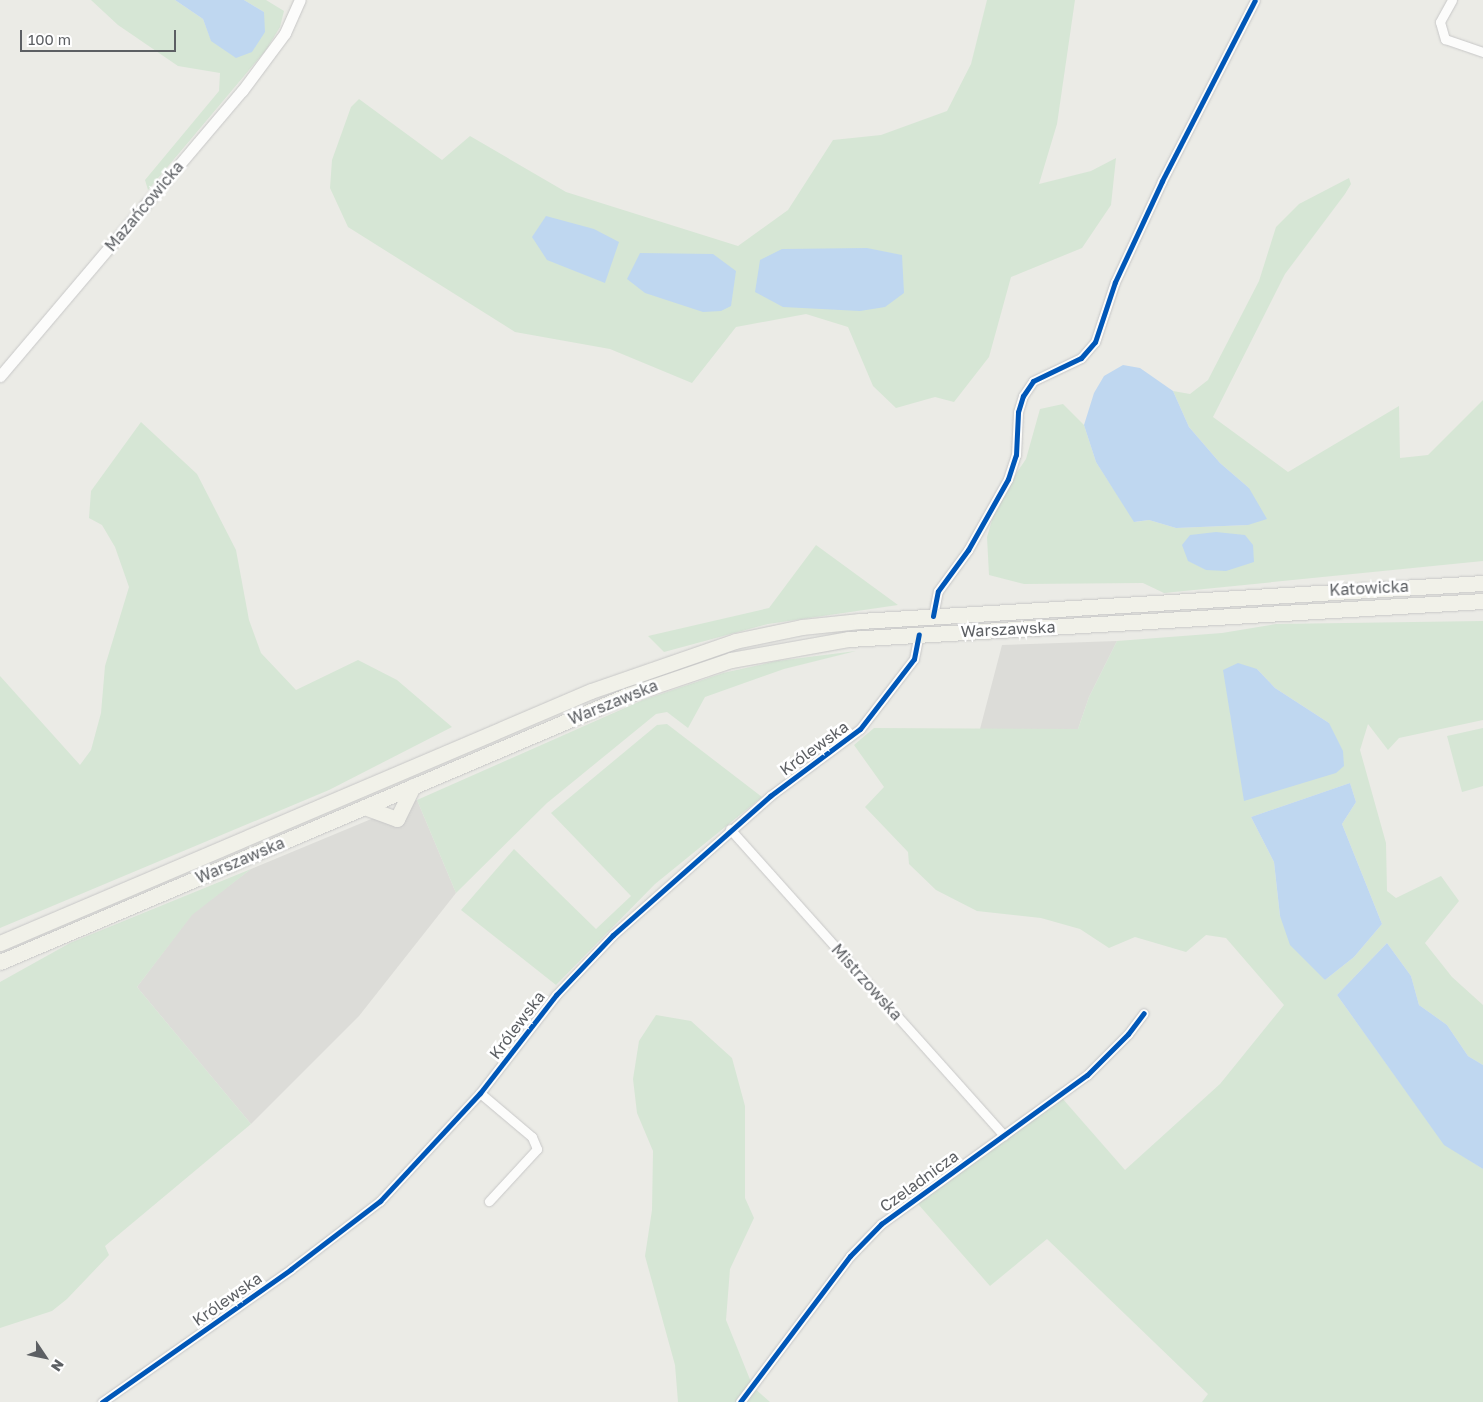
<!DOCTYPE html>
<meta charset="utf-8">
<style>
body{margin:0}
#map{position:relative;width:1483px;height:1402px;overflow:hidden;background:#ebebe6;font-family:"Golos Text",sans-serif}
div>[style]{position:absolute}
.industrial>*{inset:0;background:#dcdcd8}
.green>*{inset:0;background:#d6e6d5}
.water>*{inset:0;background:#bfd7f0}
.roads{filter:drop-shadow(0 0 1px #c7c7c7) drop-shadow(0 0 1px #c7c7c7)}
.minor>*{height:9px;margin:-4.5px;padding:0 4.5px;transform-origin:4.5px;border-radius:4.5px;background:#fcfcfb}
.tertiary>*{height:11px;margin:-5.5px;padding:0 5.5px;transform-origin:5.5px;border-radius:5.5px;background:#fcfcfb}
.primary>*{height:15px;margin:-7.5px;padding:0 7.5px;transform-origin:7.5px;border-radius:7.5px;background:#f1f1e9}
.cycleway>*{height:5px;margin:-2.5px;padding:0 2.5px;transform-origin:2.5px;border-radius:2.5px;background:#0057b8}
span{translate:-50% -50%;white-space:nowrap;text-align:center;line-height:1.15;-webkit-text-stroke:5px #fff;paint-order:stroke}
.street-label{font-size:16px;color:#5c5f63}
.north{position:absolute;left:20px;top:1332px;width:50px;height:50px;-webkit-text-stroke:4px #fff;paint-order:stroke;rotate:124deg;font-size:14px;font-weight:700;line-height:20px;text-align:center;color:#5c5f63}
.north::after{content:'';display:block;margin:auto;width:18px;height:22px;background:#5c5f63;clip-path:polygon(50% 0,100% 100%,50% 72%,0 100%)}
.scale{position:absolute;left:20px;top:30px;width:156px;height:22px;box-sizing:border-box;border:2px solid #5c5f63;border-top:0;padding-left:6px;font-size:15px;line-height:18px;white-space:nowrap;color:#5c5f63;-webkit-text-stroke:4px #fff;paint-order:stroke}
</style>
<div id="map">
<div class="industrial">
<i style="clip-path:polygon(1117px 641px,1089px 697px,1078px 729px,980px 729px,1002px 645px)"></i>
<i style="clip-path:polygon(417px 800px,456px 893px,359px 1016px,251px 1124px,137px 987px,192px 914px,251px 869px)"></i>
</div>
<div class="green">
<i style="clip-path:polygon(91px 0,175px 0,203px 19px,211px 40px,264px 12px,244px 0,266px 0,284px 11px,280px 27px,266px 50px,148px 190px,145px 180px,219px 91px,220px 73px,178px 66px,118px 25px)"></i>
<i style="clip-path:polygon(987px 0,1075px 0,1057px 124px,1039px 184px,1091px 171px,1116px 158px,1111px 205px,1082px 248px,1011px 277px,989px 357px,954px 402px,935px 397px,896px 408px,873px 386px,848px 327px,806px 314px,736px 327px,692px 383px,610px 349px,515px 332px,348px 227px,330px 188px,332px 160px,351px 107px,359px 99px,442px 160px,470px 136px,566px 192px,738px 246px,788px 210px,833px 140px,881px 135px,947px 111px,971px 64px)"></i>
<i style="clip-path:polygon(1349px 178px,1351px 184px,1345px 194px,1285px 274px,1213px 417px,1288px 472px,1399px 406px,1400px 458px,1428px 455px,1483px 400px,1483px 561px,1164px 593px,1143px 583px,1024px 584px,989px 575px,987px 537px,998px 500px,1026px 459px,1040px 409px,1063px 404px,1084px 425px,1096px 462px,1135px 522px,1149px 520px,1176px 528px,1248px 525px,1249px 488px,1220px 463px,1189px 427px,1173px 391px,1190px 394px,1208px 380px,1259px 281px,1276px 227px,1299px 204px)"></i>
<i style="clip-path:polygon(141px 422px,197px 474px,236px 550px,249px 620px,261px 653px,296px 690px,358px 660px,397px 680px,452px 727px,329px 790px,0 928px,0 676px,80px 765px,91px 750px,101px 713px,105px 666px,129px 587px,115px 547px,102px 525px,89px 518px,91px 491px)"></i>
<i style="clip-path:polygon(816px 545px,898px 605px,768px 624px,664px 652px,648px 636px,769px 608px)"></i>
<i style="clip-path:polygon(evenodd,1483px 621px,1483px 720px,1399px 738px,1388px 750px,1368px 724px,1360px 750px,1386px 843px,1387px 891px,1396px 898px,1441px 876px,1459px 901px,1425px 943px,1452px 977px,1483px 1005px,1483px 1065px,1468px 1056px,1447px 1025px,1419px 1005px,1411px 976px,1387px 943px,1337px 995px,1444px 1144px,1483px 1169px,1483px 1402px,1202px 1402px,1208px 1394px,1047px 1239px,990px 1286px,918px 1204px,1062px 1098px,1125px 1170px,1220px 1084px,1284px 1005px,1226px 938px,1206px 935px,1186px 952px,1135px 937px,1109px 948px,1080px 929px,1041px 918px,977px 911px,936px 890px,909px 864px,908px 852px,865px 807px,884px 787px,854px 745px,874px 728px,1078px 729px,1089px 697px,1117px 641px,1222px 633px,1276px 624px,1483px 621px,1257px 669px,1275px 688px,1329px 723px,1231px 719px,1229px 700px,1257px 669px,1483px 621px,1350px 783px,1356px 802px,1342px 824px,1382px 924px,1354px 957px,1325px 980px,1280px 916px,1274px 862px,1251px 817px,1350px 783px)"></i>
<i style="clip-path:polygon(856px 651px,784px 669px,705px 697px,688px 728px,667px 712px,656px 714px,547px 803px,456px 893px,417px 800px,643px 700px,723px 673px,777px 661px)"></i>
<i style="clip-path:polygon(667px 724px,762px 797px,655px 884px,556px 985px,461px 910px,514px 849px,596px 929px,631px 896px,551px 813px,657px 725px)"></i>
<i style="clip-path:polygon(1483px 728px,1483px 786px,1462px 792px,1447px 736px)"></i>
<i style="clip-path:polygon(251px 869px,192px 915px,137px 987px,251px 1124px,105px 1246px,109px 1255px,67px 1299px,52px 1311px,0 1328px,0 982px,70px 943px)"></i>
<i style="clip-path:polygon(656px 1015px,691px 1021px,732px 1058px,745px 1106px,745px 1198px,754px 1218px,730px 1269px,726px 1320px,753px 1387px,770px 1402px,678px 1402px,675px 1365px,645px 1256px,652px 1210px,653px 1151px,637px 1113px,633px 1079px,639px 1041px)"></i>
</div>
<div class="water">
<i style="clip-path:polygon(175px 0,244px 0,264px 12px,265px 32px,252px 52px,236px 58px,211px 41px,203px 19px)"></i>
<i style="clip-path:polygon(546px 216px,594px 229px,619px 242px,605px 283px,547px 260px,532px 237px)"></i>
<i style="clip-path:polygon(867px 248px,902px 255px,904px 293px,885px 307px,860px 311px,783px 307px,755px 292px,760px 260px,782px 249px)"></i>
<i style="clip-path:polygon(640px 253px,713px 254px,736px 271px,731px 306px,721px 311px,703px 312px,645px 293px,627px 279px)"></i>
<i style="clip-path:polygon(1123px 365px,1140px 368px,1173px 391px,1189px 427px,1220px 463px,1249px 488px,1267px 519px,1248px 525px,1176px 528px,1149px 520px,1134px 522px,1096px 462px,1084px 425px,1094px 393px,1104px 376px)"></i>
<i style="clip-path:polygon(1216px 532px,1245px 535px,1253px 545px,1254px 562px,1226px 571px,1206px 570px,1188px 561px,1182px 545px,1190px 535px)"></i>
<i style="clip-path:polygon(1238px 663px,1257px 669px,1275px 688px,1329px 723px,1343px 751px,1344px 766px,1336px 773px,1244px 801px,1223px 670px)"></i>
<i style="clip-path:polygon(1350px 783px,1356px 802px,1342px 824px,1382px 924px,1354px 957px,1325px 980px,1290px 945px,1280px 916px,1274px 862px,1251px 817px)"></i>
<i style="clip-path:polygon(1387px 943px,1411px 976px,1419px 1005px,1447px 1025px,1468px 1056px,1483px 1065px,1483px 1169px,1444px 1145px,1337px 995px)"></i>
</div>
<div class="roads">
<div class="minor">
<i style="left:1452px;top:0;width:25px;rotate:119deg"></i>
<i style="left:1440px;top:22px;width:18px;rotate:74deg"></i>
<i style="left:1445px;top:39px;width:40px;rotate:18.9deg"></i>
<i style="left:933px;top:616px;width:25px;rotate:-79deg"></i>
<i style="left:938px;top:591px;width:51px;rotate:-53.8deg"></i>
<i style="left:968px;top:550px;width:81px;rotate:-60.6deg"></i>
<i style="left:1008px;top:479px;width:25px;rotate:-72deg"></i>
<i style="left:1016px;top:455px;width:43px;rotate:-87.3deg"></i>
<i style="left:1018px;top:412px;width:17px;rotate:-73deg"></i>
<i style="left:1023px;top:396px;width:18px;rotate:-56deg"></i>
<i style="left:1033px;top:381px;width:53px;rotate:-25.6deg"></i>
<i style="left:1081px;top:358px;width:21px;rotate:-49deg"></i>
<i style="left:1095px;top:342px;width:63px;rotate:-71.6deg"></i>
<i style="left:1115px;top:282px;width:111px;rotate:-65deg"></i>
<i style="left:1162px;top:181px;width:203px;rotate:-62.8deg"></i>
<i style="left:730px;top:829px;width:411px;rotate:48.2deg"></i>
<i style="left:480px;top:1093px;width:68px;rotate:40.2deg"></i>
<i style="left:532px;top:1137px;width:13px;rotate:67deg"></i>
<i style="left:537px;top:1149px;width:71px;rotate:132.7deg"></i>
<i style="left:102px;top:1402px;width:231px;rotate:-35.1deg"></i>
<i style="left:291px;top:1269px;width:112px;rotate:-37.4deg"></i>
<i style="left:380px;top:1201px;width:147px;rotate:-47.2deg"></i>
<i style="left:480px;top:1093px;width:124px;rotate:-52.2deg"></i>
<i style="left:556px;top:995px;width:83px;rotate:-46.5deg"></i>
<i style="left:613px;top:935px;width:210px;rotate:-41.5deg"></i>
<i style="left:770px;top:796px;width:112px;rotate:-36.7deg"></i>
<i style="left:860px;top:729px;width:88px;rotate:-52.4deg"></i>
<i style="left:914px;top:659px;width:25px;rotate:-79deg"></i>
<i style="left:740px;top:1402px;width:183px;rotate:-53deg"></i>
<i style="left:850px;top:1256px;width:45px;rotate:-45.9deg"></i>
<i style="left:881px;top:1224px;width:254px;rotate:-35.9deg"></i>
<i style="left:1087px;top:1075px;width:58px;rotate:-45deg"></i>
<i style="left:1128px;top:1034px;width:26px;rotate:-53deg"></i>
</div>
<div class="tertiary">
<i style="left:0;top:376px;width:374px;rotate:-49.7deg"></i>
<i style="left:242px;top:91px;width:72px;rotate:-53.4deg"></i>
<i style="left:285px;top:33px;width:36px;rotate:-66deg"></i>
</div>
<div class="primary">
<i style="left:364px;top:807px;width:35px;rotate:20deg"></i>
<i style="left:397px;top:819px;width:37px;rotate:-64deg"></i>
<i style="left:0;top:943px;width:642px;rotate:-23.09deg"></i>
<i style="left:591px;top:691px;width:152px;rotate:-19.1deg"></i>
<i style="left:735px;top:641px;width:68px;rotate:-11.8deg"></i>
<i style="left:802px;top:627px;width:58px;rotate:-5.9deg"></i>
<i style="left:860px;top:621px;width:624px;rotate:-3.49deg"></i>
<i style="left:0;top:962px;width:682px;rotate:-23.03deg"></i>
<i style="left:628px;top:695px;width:109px;rotate:-18.8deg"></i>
<i style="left:731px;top:660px;width:120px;rotate:-10.1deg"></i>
<i style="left:849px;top:639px;width:635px;rotate:-3.43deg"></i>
</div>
</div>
<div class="cycleway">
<i style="left:933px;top:616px;width:25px;rotate:-79deg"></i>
<i style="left:938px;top:591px;width:51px;rotate:-53.8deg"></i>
<i style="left:968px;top:550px;width:81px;rotate:-60.6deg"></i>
<i style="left:1008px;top:479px;width:25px;rotate:-72deg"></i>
<i style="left:1016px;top:455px;width:43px;rotate:-87.3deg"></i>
<i style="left:1018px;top:412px;width:17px;rotate:-73deg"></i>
<i style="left:1023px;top:396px;width:18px;rotate:-56deg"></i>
<i style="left:1033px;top:381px;width:53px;rotate:-25.6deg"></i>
<i style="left:1081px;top:358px;width:21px;rotate:-49deg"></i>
<i style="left:1095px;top:342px;width:63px;rotate:-71.6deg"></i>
<i style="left:1115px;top:282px;width:111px;rotate:-65deg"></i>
<i style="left:1162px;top:181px;width:203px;rotate:-62.8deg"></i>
<i style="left:102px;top:1402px;width:231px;rotate:-35.1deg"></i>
<i style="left:291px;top:1269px;width:112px;rotate:-37.4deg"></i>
<i style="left:380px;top:1201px;width:147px;rotate:-47.2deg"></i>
<i style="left:480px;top:1093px;width:124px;rotate:-52.2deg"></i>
<i style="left:556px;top:995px;width:83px;rotate:-46.5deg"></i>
<i style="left:613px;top:935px;width:210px;rotate:-41.5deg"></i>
<i style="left:770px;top:796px;width:112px;rotate:-36.7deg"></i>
<i style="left:860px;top:729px;width:88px;rotate:-52.4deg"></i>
<i style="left:914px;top:659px;width:25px;rotate:-79deg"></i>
<i style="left:740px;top:1402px;width:183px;rotate:-53deg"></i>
<i style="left:850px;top:1256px;width:45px;rotate:-45.9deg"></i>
<i style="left:881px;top:1224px;width:254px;rotate:-35.9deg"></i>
<i style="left:1087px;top:1075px;width:58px;rotate:-45deg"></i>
<i style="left:1128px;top:1034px;width:26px;rotate:-53deg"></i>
</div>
<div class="street-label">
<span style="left:144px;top:206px;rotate:-50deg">Mazańcowicka</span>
<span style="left:1369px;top:588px;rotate:-3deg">Katowicka</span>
<span style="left:1008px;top:629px;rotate:-3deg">Warszawska</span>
<span style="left:613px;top:702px;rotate:-22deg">Warszawska</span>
<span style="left:814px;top:748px;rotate:-36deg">Królewska</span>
<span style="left:240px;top:860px;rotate:-23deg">Warszawska</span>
<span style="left:867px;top:982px;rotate:48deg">Mistrzowska</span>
<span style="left:517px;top:1025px;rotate:-53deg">Królewska</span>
<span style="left:919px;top:1181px;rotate:-36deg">Czeladnicza</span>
<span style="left:227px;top:1299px;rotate:-35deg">Królewska</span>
</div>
<div class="north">N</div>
<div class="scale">100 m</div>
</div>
